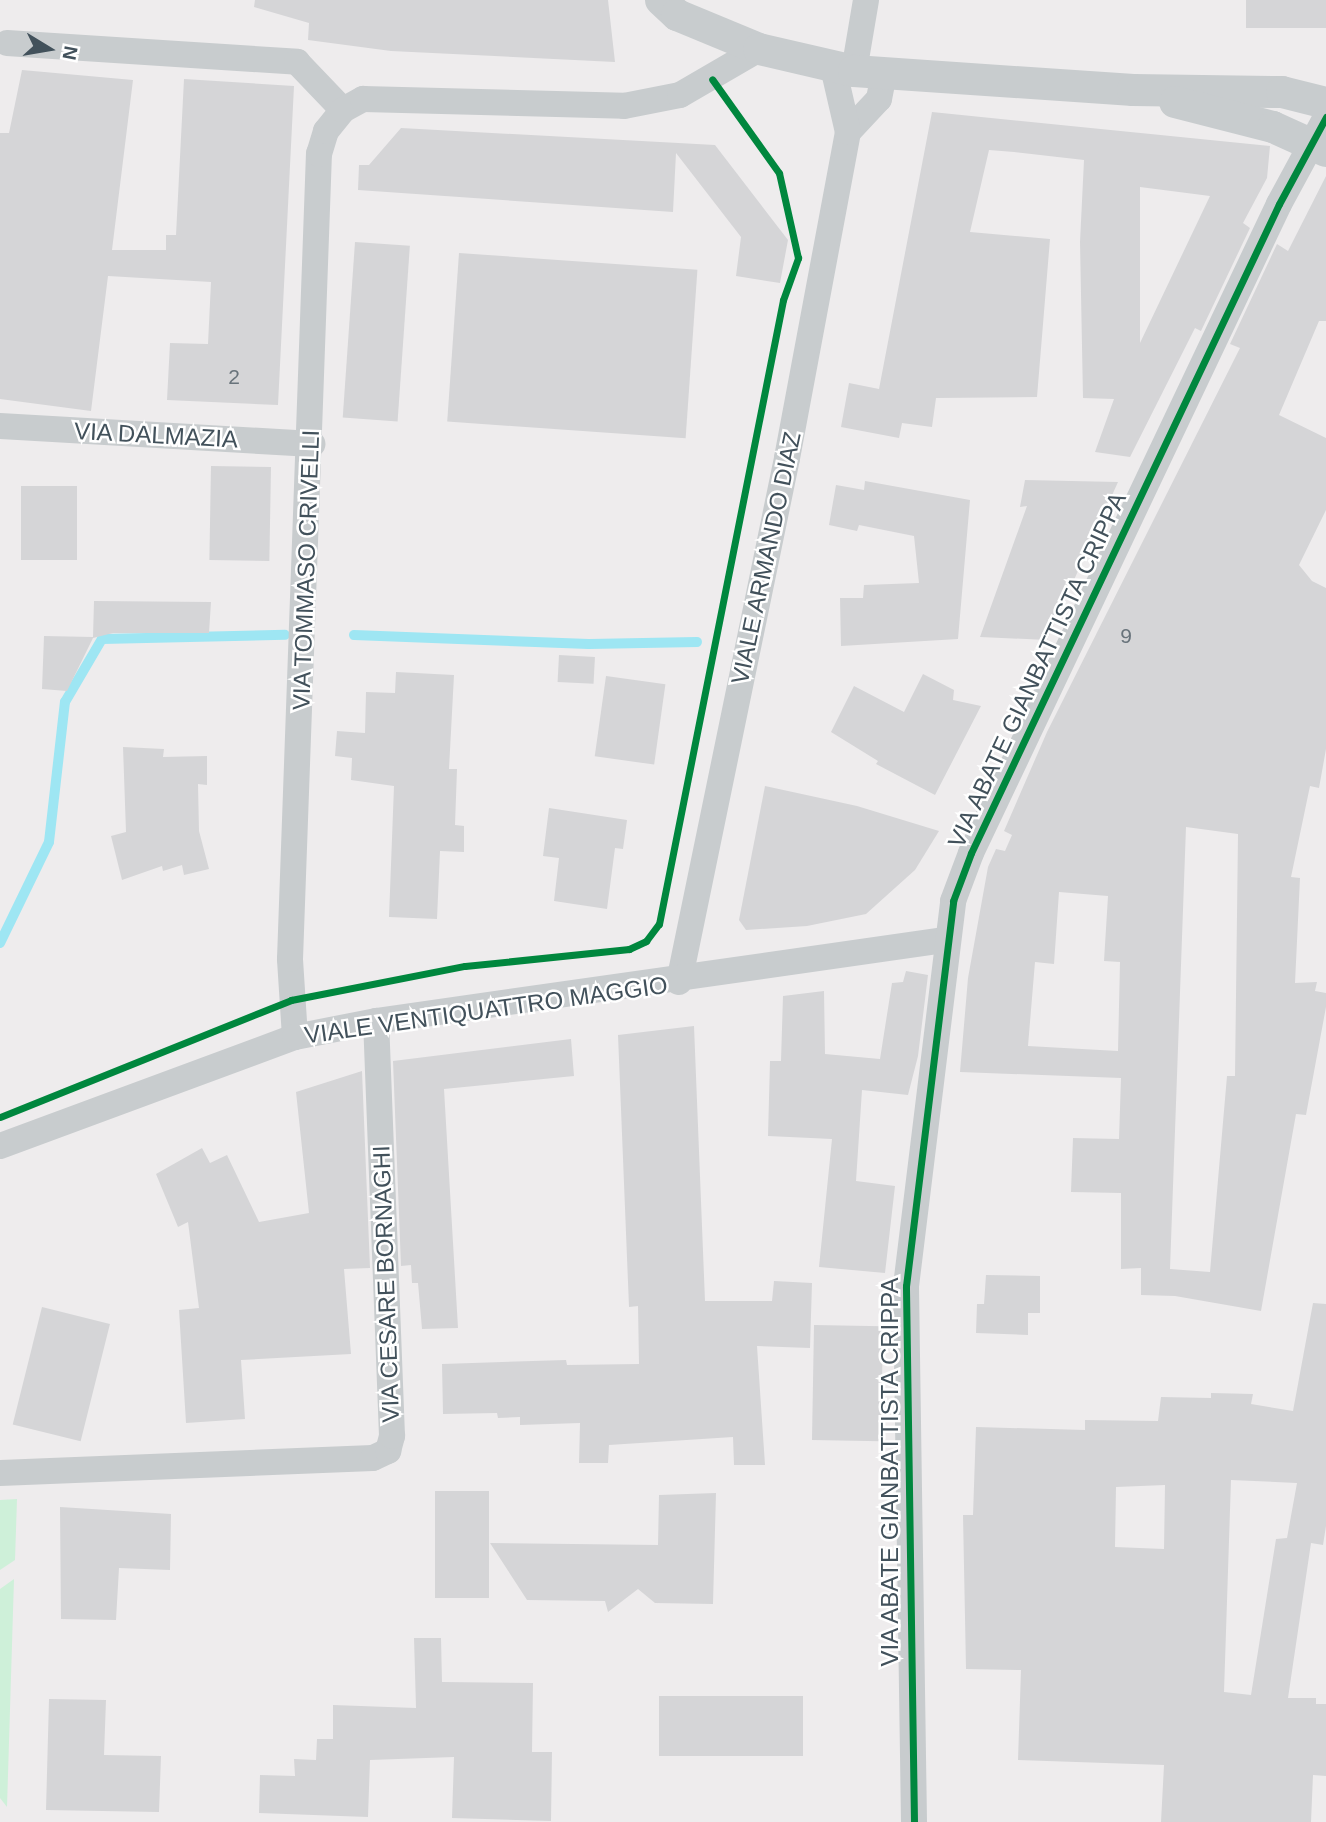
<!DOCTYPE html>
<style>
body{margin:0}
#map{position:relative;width:1326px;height:1822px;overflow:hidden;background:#eeeced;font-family:Arial,sans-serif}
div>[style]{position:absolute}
.green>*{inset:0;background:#cef0d9}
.stream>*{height:10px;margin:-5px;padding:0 5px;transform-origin:5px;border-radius:5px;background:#9ee6f3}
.building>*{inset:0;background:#d5d5d7;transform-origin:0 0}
.minor>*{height:26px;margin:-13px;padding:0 13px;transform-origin:13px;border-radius:13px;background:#c8ccce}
.tertiary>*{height:32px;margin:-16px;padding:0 16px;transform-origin:16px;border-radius:16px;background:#c8ccce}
.cycleway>*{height:7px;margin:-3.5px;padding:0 3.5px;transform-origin:3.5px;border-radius:3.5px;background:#00873e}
span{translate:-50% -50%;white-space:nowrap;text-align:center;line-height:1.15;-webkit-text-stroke:5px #fff;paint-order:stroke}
.number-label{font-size:21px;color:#68737b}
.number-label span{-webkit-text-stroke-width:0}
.street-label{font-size:24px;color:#42515b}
.north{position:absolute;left:14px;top:14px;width:70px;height:70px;-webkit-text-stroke:5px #fff;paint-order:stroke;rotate:101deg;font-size:19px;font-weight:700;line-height:28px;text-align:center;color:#42515b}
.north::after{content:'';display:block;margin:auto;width:24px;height:32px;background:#42515b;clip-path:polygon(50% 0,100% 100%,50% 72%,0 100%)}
</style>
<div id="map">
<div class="green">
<i style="clip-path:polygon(17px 1499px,15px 1560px,0 1570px,0 1500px)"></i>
<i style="clip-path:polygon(14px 1579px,7px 1807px,0 1798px,0 1589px)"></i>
</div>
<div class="stream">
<i style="left:354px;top:635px;width:235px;rotate:2.2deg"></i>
<i style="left:589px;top:644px;width:108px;rotate:-1.1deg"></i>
<i style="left:0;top:943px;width:112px;rotate:-64.1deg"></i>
<i style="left:49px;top:842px;width:141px;rotate:-83.5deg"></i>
<i style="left:65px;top:702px;width:73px;rotate:-59.6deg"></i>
<i style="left:102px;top:639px;width:183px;rotate:-1.3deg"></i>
</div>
<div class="building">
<i style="clip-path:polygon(255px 0,608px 0,615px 62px,391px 51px,308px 40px,309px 23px,254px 7px)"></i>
<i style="left:1246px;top:0;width:80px;height:28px"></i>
<i style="clip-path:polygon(22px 70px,133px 80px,112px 250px,166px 250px,166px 235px,176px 235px,184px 79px,294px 86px,278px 405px,167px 400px,170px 343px,208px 344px,211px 282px,108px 276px,91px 411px,0 399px,0 133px,9px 133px)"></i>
<i style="clip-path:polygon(evenodd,932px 112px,1270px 146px,1267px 178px,1243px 223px,1250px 228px,1201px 331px,1195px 328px,1130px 457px,1095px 452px,1114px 399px,1083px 398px,1080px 242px,1084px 160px,1014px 152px,989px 150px,970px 232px,1050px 239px,1037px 397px,936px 398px,932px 427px,902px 423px,899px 438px,841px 427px,849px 383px,879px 389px,932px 112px,1140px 187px,1210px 196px,1140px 343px,1140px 187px)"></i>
<i style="clip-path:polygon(401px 128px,715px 145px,788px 240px,780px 283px,736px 276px,741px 237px,676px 153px,673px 212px,358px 190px,359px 165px,369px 165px)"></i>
<i style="clip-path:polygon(evenodd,1326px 176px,1326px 321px,1319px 321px,1279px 415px,1326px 438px,1326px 510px,1299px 565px,1312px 581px,1326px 588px,1326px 749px,1319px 788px,1310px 786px,1291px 877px,1300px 878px,1295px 983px,1317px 982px,1315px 991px,1326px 993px,1326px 1007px,1306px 1115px,1296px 1114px,1261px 1311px,1175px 1296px,1141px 1295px,1141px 1268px,1121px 1269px,1121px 1193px,1071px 1192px,1073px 1138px,1119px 1139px,1121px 1078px,960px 1072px,968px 978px,988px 867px,996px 849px,1005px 851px,1012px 835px,1004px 831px,1047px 732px,1240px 348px,1230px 344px,1277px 244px,1288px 251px,1326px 176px,1186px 827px,1238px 834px,1235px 1076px,1227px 1076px,1210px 1272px,1170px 1269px,1186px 827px,1326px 176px,1059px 892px,1108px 896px,1104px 961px,1120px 962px,1118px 1051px,1028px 1046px,1035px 962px,1054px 964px,1059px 892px)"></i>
<i style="left:355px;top:242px;width:55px;height:176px;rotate:4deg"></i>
<i style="left:459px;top:253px;width:239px;height:169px;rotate:4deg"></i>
<i style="left:211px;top:466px;width:60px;height:94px;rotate:1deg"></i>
<i style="clip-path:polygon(1025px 480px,1118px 482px,1047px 640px,980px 637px,1027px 506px,1020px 507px)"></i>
<i style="clip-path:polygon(865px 481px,970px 500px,958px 639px,841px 646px,840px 598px,863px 598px,864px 585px,919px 583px,914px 536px,859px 525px,857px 531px,829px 525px,836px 485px,864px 490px)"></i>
<i style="left:21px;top:486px;width:56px;height:74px"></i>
<i style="clip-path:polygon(94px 601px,211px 602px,209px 633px,113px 633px,93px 638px,67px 691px,42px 689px,44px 636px,93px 637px)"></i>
<i style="left:559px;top:655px;width:36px;height:27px;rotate:3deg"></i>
<i style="clip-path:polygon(396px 672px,454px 675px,449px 769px,457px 769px,455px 825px,464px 826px,464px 852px,440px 851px,437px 919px,389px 917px,394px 786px,351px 780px,352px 758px,335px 756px,337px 731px,365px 733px,366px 692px,395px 693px)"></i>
<i style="clip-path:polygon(923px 674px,954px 690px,953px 700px,981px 706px,935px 795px,876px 764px,878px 761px,831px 732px,854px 686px,904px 712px)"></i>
<i style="left:606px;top:676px;width:60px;height:81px;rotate:8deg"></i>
<i style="clip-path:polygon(123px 747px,164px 749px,163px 757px,207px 756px,207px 785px,198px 784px,199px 831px,209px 869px,184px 875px,182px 865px,163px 871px,162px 866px,122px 880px,111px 836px,126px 832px)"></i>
<i style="clip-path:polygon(765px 786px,857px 806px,939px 831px,915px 870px,866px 914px,807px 926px,746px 930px,739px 920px)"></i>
<i style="clip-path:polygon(549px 808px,627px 820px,623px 849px,615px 848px,607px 909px,554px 901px,559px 858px,543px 856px)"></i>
<i style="clip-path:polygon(906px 971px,928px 975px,918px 1056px,908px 1095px,862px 1090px,856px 1181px,895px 1186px,885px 1273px,819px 1267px,832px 1139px,768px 1136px,770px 1061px,781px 1061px,783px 996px,824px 991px,825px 1054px,880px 1059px,892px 983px,903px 982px)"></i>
<i style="clip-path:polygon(694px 1026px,705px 1301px,772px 1301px,774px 1281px,812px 1283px,810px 1348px,757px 1346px,765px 1465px,734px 1465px,733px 1437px,609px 1445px,608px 1463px,579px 1463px,580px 1423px,520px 1425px,520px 1417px,498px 1418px,497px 1413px,443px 1414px,442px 1364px,566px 1360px,567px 1365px,639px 1364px,638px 1306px,629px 1307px,618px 1035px)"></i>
<i style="clip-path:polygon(571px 1039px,574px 1076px,444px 1089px,458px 1328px,422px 1329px,418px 1283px,412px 1283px,411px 1265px,401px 1266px,393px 1061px)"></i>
<i style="clip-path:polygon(362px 1071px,370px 1268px,344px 1269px,351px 1354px,241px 1360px,245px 1419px,186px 1423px,179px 1310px,199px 1308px,188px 1222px,178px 1227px,156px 1174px,202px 1148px,210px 1163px,227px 1155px,259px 1222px,309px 1213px,296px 1092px)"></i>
<i style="clip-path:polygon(986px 1275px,1040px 1276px,1040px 1313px,1028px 1313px,1028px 1335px,976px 1333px,977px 1304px,984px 1304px)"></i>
<i style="clip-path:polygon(evenodd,1313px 1303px,1326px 1304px,1326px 1526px,1323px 1545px,1311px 1543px,1288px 1698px,1316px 1698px,1316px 1704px,1326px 1704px,1326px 1776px,1313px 1775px,1311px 1822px,1161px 1822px,1164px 1765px,1018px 1760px,1021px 1670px,966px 1669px,963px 1515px,973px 1515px,976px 1427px,1085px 1430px,1085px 1420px,1158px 1421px,1161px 1397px,1211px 1398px,1211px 1393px,1253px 1394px,1251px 1404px,1293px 1411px,1313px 1303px,1231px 1480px,1297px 1483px,1287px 1538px,1276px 1539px,1251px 1695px,1224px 1692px,1231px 1480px,1313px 1303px,1165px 1485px,1164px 1549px,1115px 1547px,1116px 1487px,1165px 1485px)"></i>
<i style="left:42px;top:1307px;width:70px;height:121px;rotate:14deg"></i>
<i style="left:814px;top:1325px;width:69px;height:115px;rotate:1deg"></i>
<i style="left:435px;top:1491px;width:54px;height:107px"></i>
<i style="clip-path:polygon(716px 1493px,713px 1604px,655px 1603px,638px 1589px,608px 1612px,605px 1601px,527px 1600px,490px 1543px,658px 1545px,659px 1495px)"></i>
<i style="clip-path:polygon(60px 1507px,171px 1514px,170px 1570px,119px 1568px,116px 1620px,61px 1619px)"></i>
<i style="clip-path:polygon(414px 1638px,441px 1638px,442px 1682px,533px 1683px,532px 1752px,552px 1752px,551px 1821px,452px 1818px,454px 1757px,370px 1760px,368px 1817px,259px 1813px,260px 1775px,295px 1776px,294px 1759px,316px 1760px,317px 1739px,333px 1739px,333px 1705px,416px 1708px)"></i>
<i style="left:803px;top:1696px;width:60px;height:144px;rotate:90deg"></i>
<i style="clip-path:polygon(49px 1699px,106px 1700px,104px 1755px,161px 1756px,159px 1812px,46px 1810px)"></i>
</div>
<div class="minor">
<i style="left:7px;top:43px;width:291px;rotate:3.7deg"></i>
<i style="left:297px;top:62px;width:66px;rotate:46.2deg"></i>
<i style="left:854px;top:71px;width:72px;rotate:-80.4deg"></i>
<i style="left:848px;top:132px;width:45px;rotate:-46.8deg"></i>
<i style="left:879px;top:99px;width:25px;rotate:-79deg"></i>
<i style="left:0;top:426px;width:313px;rotate:3.3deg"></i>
<i style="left:679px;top:982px;width:535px;rotate:-78.35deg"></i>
<i style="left:787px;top:458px;width:332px;rotate:-79.4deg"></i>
<i style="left:848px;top:132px;width:67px;rotate:-103deg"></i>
<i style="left:295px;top:1037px;width:78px;rotate:-93.7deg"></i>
<i style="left:290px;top:959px;width:806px;rotate:-87.94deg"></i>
<i style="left:319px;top:154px;width:24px;rotate:-73deg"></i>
<i style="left:326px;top:131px;width:27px;rotate:-51deg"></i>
<i style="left:343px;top:110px;width:23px;rotate:-29deg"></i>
<i style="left:363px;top:99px;width:261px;rotate:1.5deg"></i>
<i style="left:624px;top:106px;width:57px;rotate:-11.1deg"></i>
<i style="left:680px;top:95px;width:91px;rotate:-30.2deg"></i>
<i style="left:0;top:1146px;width:314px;rotate:-20.3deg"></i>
<i style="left:295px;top:1037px;width:83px;rotate:-11.2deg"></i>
<i style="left:376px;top:1021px;width:575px;rotate:-8.1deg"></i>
<i style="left:0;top:1473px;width:373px;rotate:-2.3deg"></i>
<i style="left:373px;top:1458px;width:17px;rotate:-25deg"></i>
<i style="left:388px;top:1451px;width:16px;rotate:-75deg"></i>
<i style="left:392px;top:1436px;width:415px;rotate:-92.2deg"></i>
<i style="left:914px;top:1822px;width:536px;rotate:-90.86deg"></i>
<i style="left:906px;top:1286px;width:388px;rotate:-83deg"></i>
<i style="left:953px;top:901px;width:51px;rotate:-69.4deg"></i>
<i style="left:971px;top:853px;width:718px;rotate:-64.61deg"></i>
<i style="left:1279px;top:204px;width:99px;rotate:-61.6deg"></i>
</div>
<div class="tertiary">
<i style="left:661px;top:0;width:22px;rotate:43deg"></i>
<i style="left:677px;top:15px;width:89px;rotate:22.5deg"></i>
<i style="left:759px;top:49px;width:98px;rotate:13deg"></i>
<i style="left:854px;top:71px;width:280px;rotate:3.9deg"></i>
<i style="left:1133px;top:90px;width:149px;rotate:0.8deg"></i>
<i style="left:1282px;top:92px;width:45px;rotate:14deg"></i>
<i style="left:1175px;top:102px;width:101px;rotate:14.3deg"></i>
<i style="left:1273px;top:127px;width:58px;rotate:24.4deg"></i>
</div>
<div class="cycleway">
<i style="left:0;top:1117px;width:314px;rotate:-21.9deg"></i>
<i style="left:291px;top:1000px;width:177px;rotate:-11.1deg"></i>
<i style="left:465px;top:966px;width:165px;rotate:-5.9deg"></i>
<i style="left:629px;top:949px;width:19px;rotate:-25deg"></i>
<i style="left:646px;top:941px;width:21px;rotate:-53deg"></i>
<i style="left:659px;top:924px;width:636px;rotate:-78.76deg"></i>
<i style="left:783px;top:300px;width:45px;rotate:-70.3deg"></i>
<i style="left:798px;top:258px;width:87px;rotate:-102.6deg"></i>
<i style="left:779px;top:173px;width:115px;rotate:-125.5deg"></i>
<i style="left:914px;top:1822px;width:536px;rotate:-90.86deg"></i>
<i style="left:906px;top:1286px;width:388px;rotate:-83deg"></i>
<i style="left:953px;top:901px;width:51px;rotate:-69.4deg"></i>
<i style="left:971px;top:853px;width:718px;rotate:-64.61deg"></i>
<i style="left:1279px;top:204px;width:99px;rotate:-61.6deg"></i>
</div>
<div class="number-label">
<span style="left:234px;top:377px">2</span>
<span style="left:1126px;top:636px">9</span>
</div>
<div class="street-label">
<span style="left:156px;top:435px;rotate:3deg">VIA DALMAZIA</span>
<span style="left:766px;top:558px;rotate:-78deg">VIALE ARMANDO DIAZ</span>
<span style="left:306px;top:570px;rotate:-88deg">VIA TOMMASO CRIVELLI</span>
<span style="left:1037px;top:670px;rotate:-65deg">VIA ABATE GIANBATTISTA CRIPPA</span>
<span style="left:486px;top:1010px;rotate:-8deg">VIALE VENTIQUATTRO MAGGIO</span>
<span style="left:386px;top:1284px;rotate:-92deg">VIA CESARE BORNAGHI</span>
<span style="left:890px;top:1472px;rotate:-90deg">VIA ABATE GIANBATTISTA CRIPPA</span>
</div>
<div class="north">N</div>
</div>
